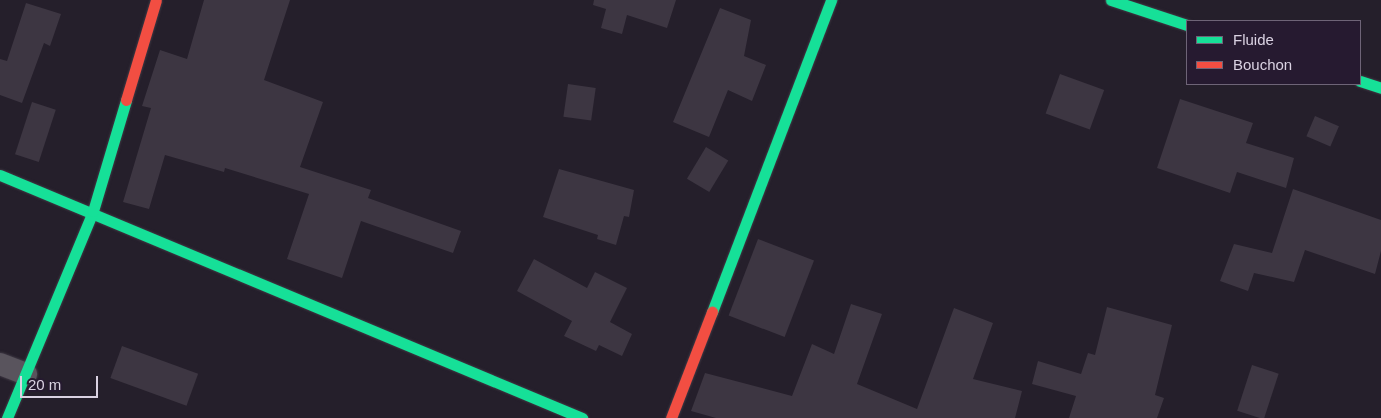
<!DOCTYPE html>
<style>
body{margin:0}
#map{position:relative;width:1381px;height:418px;overflow:hidden;background:#251f2b;font-family:Arial,sans-serif}
div>[style]{position:absolute}
.building>*{inset:0;background:#3d3642;transform-origin:0 0}
.roads{filter:drop-shadow(0 0 1px #3f3944) drop-shadow(0 0 1px #3f3944)}
.street>*{height:22px;margin:-11px;padding:0 11px;transform-origin:11px;border-radius:11px;background:#59545d}
.fast>*{height:11px;margin:-5.5px;padding:0 5.5px;transform-origin:5.5px;border-radius:5.5px;background:#16e098}
.jam>*{height:11px;margin:-5.5px;padding:0 5.5px;transform-origin:5.5px;border-radius:5.5px;background:#f24e42}
span{translate:-50% -50%;white-space:nowrap;text-align:center;line-height:1.15;-webkit-text-stroke:4.5px #261a30;paint-order:stroke}
.legend{position:absolute;left:1186px;top:20px;width:175px;height:65px;box-sizing:border-box;background:#261a30;border:1px solid #6e6477;margin:0;padding:6px 9px;list-style:none;font-size:15px;color:#dad2e2}
.legend li{display:flex;align-items:center;gap:10px;height:25px}
.legend b{width:25px;border:1px solid #6e6477}
.scale{position:absolute;left:20px;top:376px;width:78px;height:22px;box-sizing:border-box;border:2px solid #dad2e2;border-top:0;padding-left:6px;font-size:15px;line-height:18px;white-space:nowrap;color:#dad2e2;-webkit-text-stroke:4px #261a30;paint-order:stroke}
</style>
<div id="map">
<div class="building">
<i style="clip-path:polygon(204px 0,290px 0,264px 80px,323px 102px,300px 167px,371px 190px,368px 198px,461px 231px,453px 253px,361px 221px,342px 278px,287px 259px,309px 194px,225px 168px,224px 172px,165px 155px,149px 209px,123px 202px,151px 108px,142px 106px,160px 50px,187px 59px)"></i>
<i style="clip-path:polygon(594px 0,676px 0,667px 28px,627px 15px,622px 34px,601px 28px,606px 9px,593px 5px)"></i>
<i style="clip-path:polygon(26px 3px,61px 14px,50px 46px,44px 43px,22px 103px,0 95px,0 59px,7px 61px)"></i>
<i style="clip-path:polygon(720px 8px,751px 20px,744px 56px,766px 65px,752px 101px,728px 90px,709px 137px,673px 122px)"></i>
<i style="left:1060px;top:74px;width:47px;height:42px;rotate:20deg"></i>
<i style="left:568px;top:84px;width:28px;height:33px;rotate:8deg"></i>
<i style="clip-path:polygon(1180px 99px,1253px 123px,1246px 143px,1294px 158px,1286px 188px,1237px 172px,1230px 193px,1157px 168px)"></i>
<i style="left:32px;top:102px;width:25px;height:55px;rotate:18deg"></i>
<i style="left:1315px;top:116px;width:26px;height:22px;rotate:23deg"></i>
<i style="left:706px;top:147px;width:26px;height:37px;rotate:31deg"></i>
<i style="clip-path:polygon(559px 169px,634px 190px,629px 217px,624px 216px,616px 245px,597px 239px,598px 235px,543px 217px)"></i>
<i style="clip-path:polygon(1293px 189px,1381px 220px,1381px 251px,1375px 274px,1305px 250px,1294px 282px,1254px 273px,1248px 291px,1220px 281px,1234px 244px,1272px 253px)"></i>
<i style="left:758px;top:239px;width:60px;height:82px;rotate:21deg"></i>
<i style="clip-path:polygon(534px 259px,587px 288px,595px 272px,627px 288px,610px 322px,632px 334px,622px 356px,599px 345px,596px 351px,564px 336px,572px 321px,517px 291px)"></i>
<i style="clip-path:polygon(851px 304px,882px 314px,857px 384px,917px 409px,954px 308px,993px 323px,973px 379px,1022px 391px,1015px 418px,716px 418px,691px 411px,705px 373px,792px 396px,812px 344px,834px 354px)"></i>
<i style="clip-path:polygon(1107px 307px,1172px 325px,1155px 395px,1164px 398px,1157px 418px,1069px 418px,1076px 396px,1032px 384px,1038px 361px,1081px 374px,1088px 353px,1095px 355px)"></i>
<i style="left:122px;top:346px;width:81px;height:34px;rotate:20deg"></i>
<i style="left:1252px;top:365px;width:28px;height:48px;rotate:18deg"></i>
</div>
<div class="roads">
<div class="street">
<i style="left:0;top:364px;width:28px;rotate:21deg"></i>
</div>
<div class="fast">
<i style="left:1111px;top:0;width:80px;rotate:18.2deg"></i>
<i style="left:1360px;top:81px;width:22px;rotate:18deg"></i>
<i style="left:0;top:175px;width:631px;rotate:22.66deg"></i>
<i style="left:712px;top:312px;width:334px;rotate:-69.1deg"></i>
<i style="left:7px;top:418px;width:224px;rotate:-67.4deg"></i>
<i style="left:93px;top:211px;width:116px;rotate:-73.4deg"></i>
</div>
<div class="jam">
<i style="left:126px;top:100px;width:104px;rotate:-73.3deg"></i>
<i style="left:671px;top:418px;width:114px;rotate:-68.9deg"></i>
</div>
</div>
<ul class="legend">
<li><b style="height:6px;background:#16e098"></b>Fluide</li>
<li><b style="height:6px;background:#f24e42"></b>Bouchon</li>
</ul>
<div class="scale">20 m</div>
</div>
